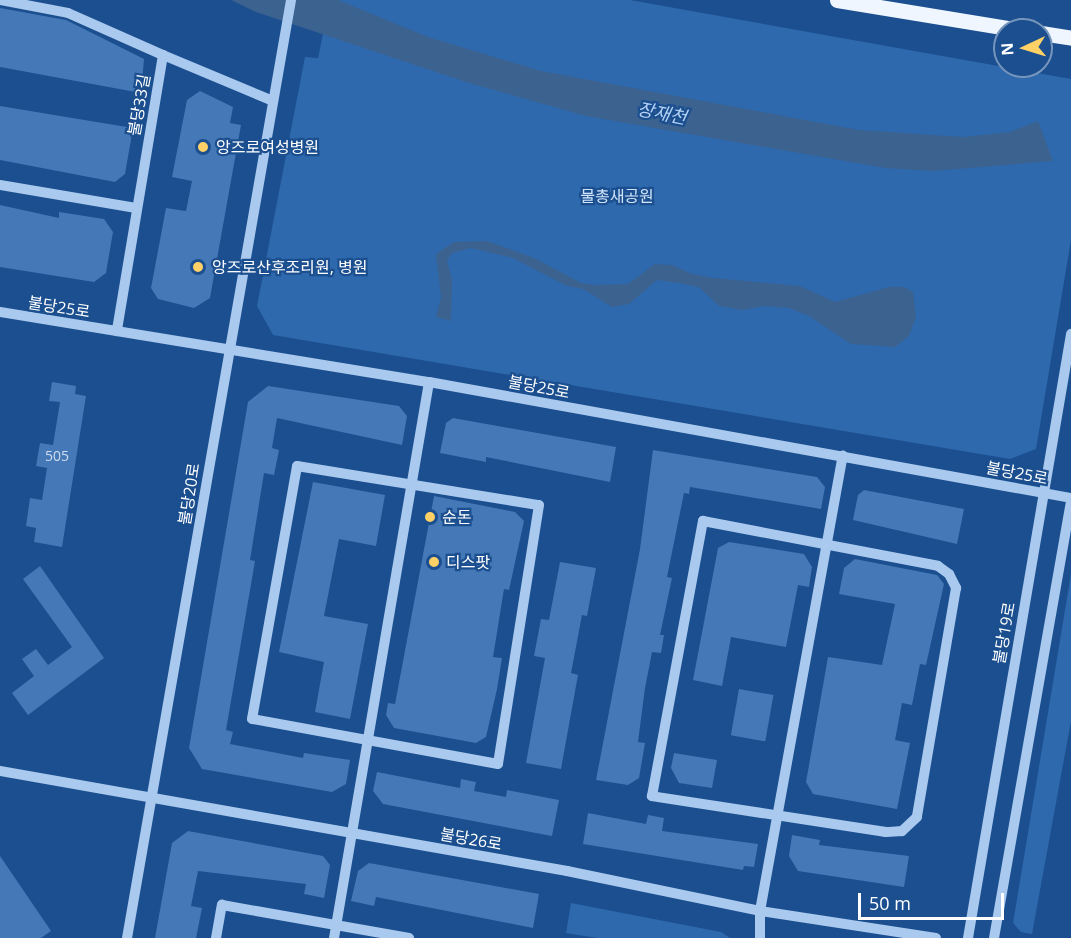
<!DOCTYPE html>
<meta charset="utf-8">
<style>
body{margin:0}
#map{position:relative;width:1071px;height:938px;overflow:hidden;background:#1b4f8f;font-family:"Open Sans","Noto Sans KR",sans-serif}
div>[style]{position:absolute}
.green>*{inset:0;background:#2e69ad}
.water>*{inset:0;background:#3c6290}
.building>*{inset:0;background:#4478b7;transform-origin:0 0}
.minor>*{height:10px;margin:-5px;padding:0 5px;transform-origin:5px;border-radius:5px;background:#a9c9ee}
.major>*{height:15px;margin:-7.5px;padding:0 7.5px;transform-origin:7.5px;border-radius:7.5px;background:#f0f6ff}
.dots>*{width:16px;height:16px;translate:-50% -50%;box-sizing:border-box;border:3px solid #1b4f8f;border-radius:50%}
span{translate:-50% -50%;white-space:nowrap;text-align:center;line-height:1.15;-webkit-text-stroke:4.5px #1b4f8f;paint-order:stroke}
.number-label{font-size:14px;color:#d0dded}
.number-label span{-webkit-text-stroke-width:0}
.street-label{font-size:16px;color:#fff}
.poi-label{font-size:16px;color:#fff}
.left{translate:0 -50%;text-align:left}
.park-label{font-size:16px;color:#cfe3fa}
.water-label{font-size:18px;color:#b5d3f5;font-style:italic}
.north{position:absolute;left:993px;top:18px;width:60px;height:60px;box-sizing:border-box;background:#1b4f8f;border:2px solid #7695bc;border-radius:50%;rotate:266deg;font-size:16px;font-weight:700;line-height:24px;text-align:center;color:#fff}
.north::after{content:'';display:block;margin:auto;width:21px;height:27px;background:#ffd166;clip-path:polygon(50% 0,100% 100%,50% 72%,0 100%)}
.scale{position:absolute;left:858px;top:893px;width:146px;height:27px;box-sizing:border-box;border:3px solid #fff;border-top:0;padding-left:8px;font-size:18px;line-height:21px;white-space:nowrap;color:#fff;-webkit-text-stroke:4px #1b4f8f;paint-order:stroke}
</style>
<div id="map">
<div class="green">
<i style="clip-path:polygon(330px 0,630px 0,1071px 79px,1071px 240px,1036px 449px,1010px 459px,273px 335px,257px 306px,305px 57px,318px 58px)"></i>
<i style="clip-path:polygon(1071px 574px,1071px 721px,1032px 934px,1021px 932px,1013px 923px)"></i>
<i style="clip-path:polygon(571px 903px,721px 932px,730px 938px,597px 938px,566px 933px)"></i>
</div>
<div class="water">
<i style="clip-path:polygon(231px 0,338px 0,428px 37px,541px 71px,859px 130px,963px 137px,1010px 132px,1038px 121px,1053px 161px,933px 171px,885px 168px,586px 116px,469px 83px,256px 12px)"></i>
<i style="clip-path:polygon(487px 241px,534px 258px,581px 283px,595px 285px,628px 284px,655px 264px,672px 265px,692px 274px,714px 278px,800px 286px,835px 302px,889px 287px,904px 287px,913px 292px,916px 317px,909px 336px,895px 347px,851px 344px,809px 316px,789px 308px,765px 306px,742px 310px,719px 306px,699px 287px,679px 283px,657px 280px,629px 304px,612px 307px,583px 289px,567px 286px,513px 258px,471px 248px,452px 253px,447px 261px,452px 279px,451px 321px,436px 317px,441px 297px,436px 254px,454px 242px)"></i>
</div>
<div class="building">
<i style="clip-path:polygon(0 8px,66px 20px,144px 59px,141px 93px,0 67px)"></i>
<i style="clip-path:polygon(200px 91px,233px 107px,230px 123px,241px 125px,210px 298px,194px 308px,158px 299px,151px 288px,166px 208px,186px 211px,192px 181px,172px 177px,187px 100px)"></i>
<i style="clip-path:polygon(0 106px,133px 128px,125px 174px,115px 182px,0 160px)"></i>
<i style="clip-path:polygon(0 205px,59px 218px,59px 212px,104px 219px,113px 232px,106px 273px,94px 282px,0 267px)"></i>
<i style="clip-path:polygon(52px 382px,76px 386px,75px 394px,86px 396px,62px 547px,34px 542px,36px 528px,26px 526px,30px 498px,42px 500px,47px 468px,36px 466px,40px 443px,53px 445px,60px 402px,49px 401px)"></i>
<i style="clip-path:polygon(268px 386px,399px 406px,407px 416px,402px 445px,277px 418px,272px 448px,279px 450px,274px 475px,264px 473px,250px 560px,255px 561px,226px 730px,233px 732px,230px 744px,303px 758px,304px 753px,350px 760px,346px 784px,332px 792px,202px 769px,189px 748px,248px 402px)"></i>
<i style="clip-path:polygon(453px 418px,616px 447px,610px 482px,486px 457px,486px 462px,440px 453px,446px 423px)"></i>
<i style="clip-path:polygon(653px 450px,817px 477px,825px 487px,821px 509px,690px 487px,689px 494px,684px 493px,667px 577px,672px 578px,660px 635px,664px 635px,661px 653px,652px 652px,645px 688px,638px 742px,645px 743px,639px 778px,628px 785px,596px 780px,640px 549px)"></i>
<i style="clip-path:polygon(313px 482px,385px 495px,376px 546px,339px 539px,324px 616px,368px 624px,350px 719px,315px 712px,324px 662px,279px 652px)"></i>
<i style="clip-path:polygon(864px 490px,964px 509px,957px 544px,853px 520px,858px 495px)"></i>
<i style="clip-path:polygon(434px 496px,515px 512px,524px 521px,509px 590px,504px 589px,493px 657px,502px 658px,497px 689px,486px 737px,476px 743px,394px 728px,386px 715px,388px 703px,395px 704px)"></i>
<i style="clip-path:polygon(729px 542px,804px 554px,812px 567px,809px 587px,798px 585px,786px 647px,731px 637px,722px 686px,693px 680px,718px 548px)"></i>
<i style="clip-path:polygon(855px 559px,937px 575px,944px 584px,926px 665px,920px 664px,912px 705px,902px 703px,895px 740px,910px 743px,897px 809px,813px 794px,806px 782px,828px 657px,882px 665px,895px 604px,839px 594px,844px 568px)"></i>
<i style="clip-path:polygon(560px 562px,596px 568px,587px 616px,582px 615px,571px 673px,578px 675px,561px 769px,526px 763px,545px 658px,534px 656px,541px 619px,549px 620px)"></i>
<i style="clip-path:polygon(40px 566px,104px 658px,28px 715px,12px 693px,34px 676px,22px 659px,36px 649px,48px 665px,72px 647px,23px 579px)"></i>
<i style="left:739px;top:689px;width:35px;height:47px;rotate:10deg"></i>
<i style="clip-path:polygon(674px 753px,717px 760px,712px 788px,679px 783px,671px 768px)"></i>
<i style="clip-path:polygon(377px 772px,460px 788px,461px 779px,476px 782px,474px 791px,506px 797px,507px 790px,559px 800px,552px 836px,383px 804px,373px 791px)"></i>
<i style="clip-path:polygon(588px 813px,646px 824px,648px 815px,664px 818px,662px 831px,758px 844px,754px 867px,744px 866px,743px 870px,583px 844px)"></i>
<i style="clip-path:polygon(188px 831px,323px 856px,330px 865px,324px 898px,304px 894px,306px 884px,198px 871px,191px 906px,202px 908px,196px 938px,155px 938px,172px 843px)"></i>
<i style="clip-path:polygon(792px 835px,820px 840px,819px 845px,909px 856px,904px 887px,798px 871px,789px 856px)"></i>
<i style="clip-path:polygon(0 856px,51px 931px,41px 938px,0 938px)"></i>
<i style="clip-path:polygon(369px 863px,539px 894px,533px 928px,376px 897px,374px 906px,351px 901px,358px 871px)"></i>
</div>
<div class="minor">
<i style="left:0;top:0;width:69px;rotate:10.8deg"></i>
<i style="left:68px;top:13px;width:104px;rotate:23.9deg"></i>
<i style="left:163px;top:55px;width:280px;rotate:99.5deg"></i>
<i style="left:163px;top:55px;width:119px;rotate:22.7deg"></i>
<i style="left:0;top:185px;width:138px;rotate:9.6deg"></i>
<i style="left:0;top:312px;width:435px;rotate:9.3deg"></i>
<i style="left:429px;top:382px;width:652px;rotate:10.24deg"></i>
<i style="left:297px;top:466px;width:245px;rotate:9.2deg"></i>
<i style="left:539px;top:505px;width:262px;rotate:99deg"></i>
<i style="left:498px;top:764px;width:250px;rotate:-169.6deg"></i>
<i style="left:252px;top:719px;width:257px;rotate:-79.9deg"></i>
<i style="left:703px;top:521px;width:239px;rotate:10.8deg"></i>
<i style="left:938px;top:566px;width:14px;rotate:36deg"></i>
<i style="left:949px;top:574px;width:16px;rotate:63deg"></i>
<i style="left:956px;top:588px;width:232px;rotate:99.7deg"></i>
<i style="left:917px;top:817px;width:21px;rotate:137deg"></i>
<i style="left:902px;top:831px;width:16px;rotate:176deg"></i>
<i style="left:886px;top:832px;width:237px;rotate:-171.3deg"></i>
<i style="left:652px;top:796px;width:280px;rotate:-79.5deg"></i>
<i style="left:0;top:771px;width:576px;rotate:10deg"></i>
<i style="left:567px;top:871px;width:197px;rotate:11.7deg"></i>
<i style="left:760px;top:911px;width:178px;rotate:8.7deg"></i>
<i style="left:127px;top:938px;width:952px;rotate:-80.08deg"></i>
<i style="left:216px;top:938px;width:34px;rotate:-80deg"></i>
<i style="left:222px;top:905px;width:190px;rotate:10deg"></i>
<i style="left:334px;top:938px;width:564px;rotate:-80.3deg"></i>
<i style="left:760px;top:938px;width:27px;rotate:-90deg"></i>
<i style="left:760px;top:911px;width:463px;rotate:-79.7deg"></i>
<i style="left:968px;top:938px;width:613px;rotate:-80.32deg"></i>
<i style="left:994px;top:938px;width:444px;rotate:-80deg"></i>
</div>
<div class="major">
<i style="left:837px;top:0;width:186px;rotate:9.3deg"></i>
<i style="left:1041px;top:33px;width:30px;rotate:9deg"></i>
</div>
<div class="dots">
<i style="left:203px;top:147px;background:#ffd166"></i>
<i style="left:198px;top:267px;background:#ffd166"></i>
<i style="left:430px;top:517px;background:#ffd166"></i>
<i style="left:434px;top:562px;background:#ffd166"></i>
</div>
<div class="number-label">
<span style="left:57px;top:456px">505</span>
</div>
<div class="street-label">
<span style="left:139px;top:105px;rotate:-80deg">불당33길</span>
<span style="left:59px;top:307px;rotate:9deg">불당25로</span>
<span style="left:539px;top:387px;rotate:11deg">불당25로</span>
<span style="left:1017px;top:473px;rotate:11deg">불당25로</span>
<span style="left:189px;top:494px;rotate:-81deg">불당20로</span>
<span style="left:1004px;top:633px;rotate:-80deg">불당19로</span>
<span style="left:471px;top:839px;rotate:10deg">불당26로</span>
</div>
<div class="poi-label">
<span class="left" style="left:216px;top:147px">앙즈로여성병원</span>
<span class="left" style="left:212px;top:267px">앙즈로산후조리원, 병원</span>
<span class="left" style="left:442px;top:517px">순돈</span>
<span class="left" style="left:446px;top:562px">디스팟</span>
</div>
<div class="park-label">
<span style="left:617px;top:196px">물총새공원</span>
</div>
<div class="water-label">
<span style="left:662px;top:113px;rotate:11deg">장재천</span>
</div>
<div class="north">N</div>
<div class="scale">50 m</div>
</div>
